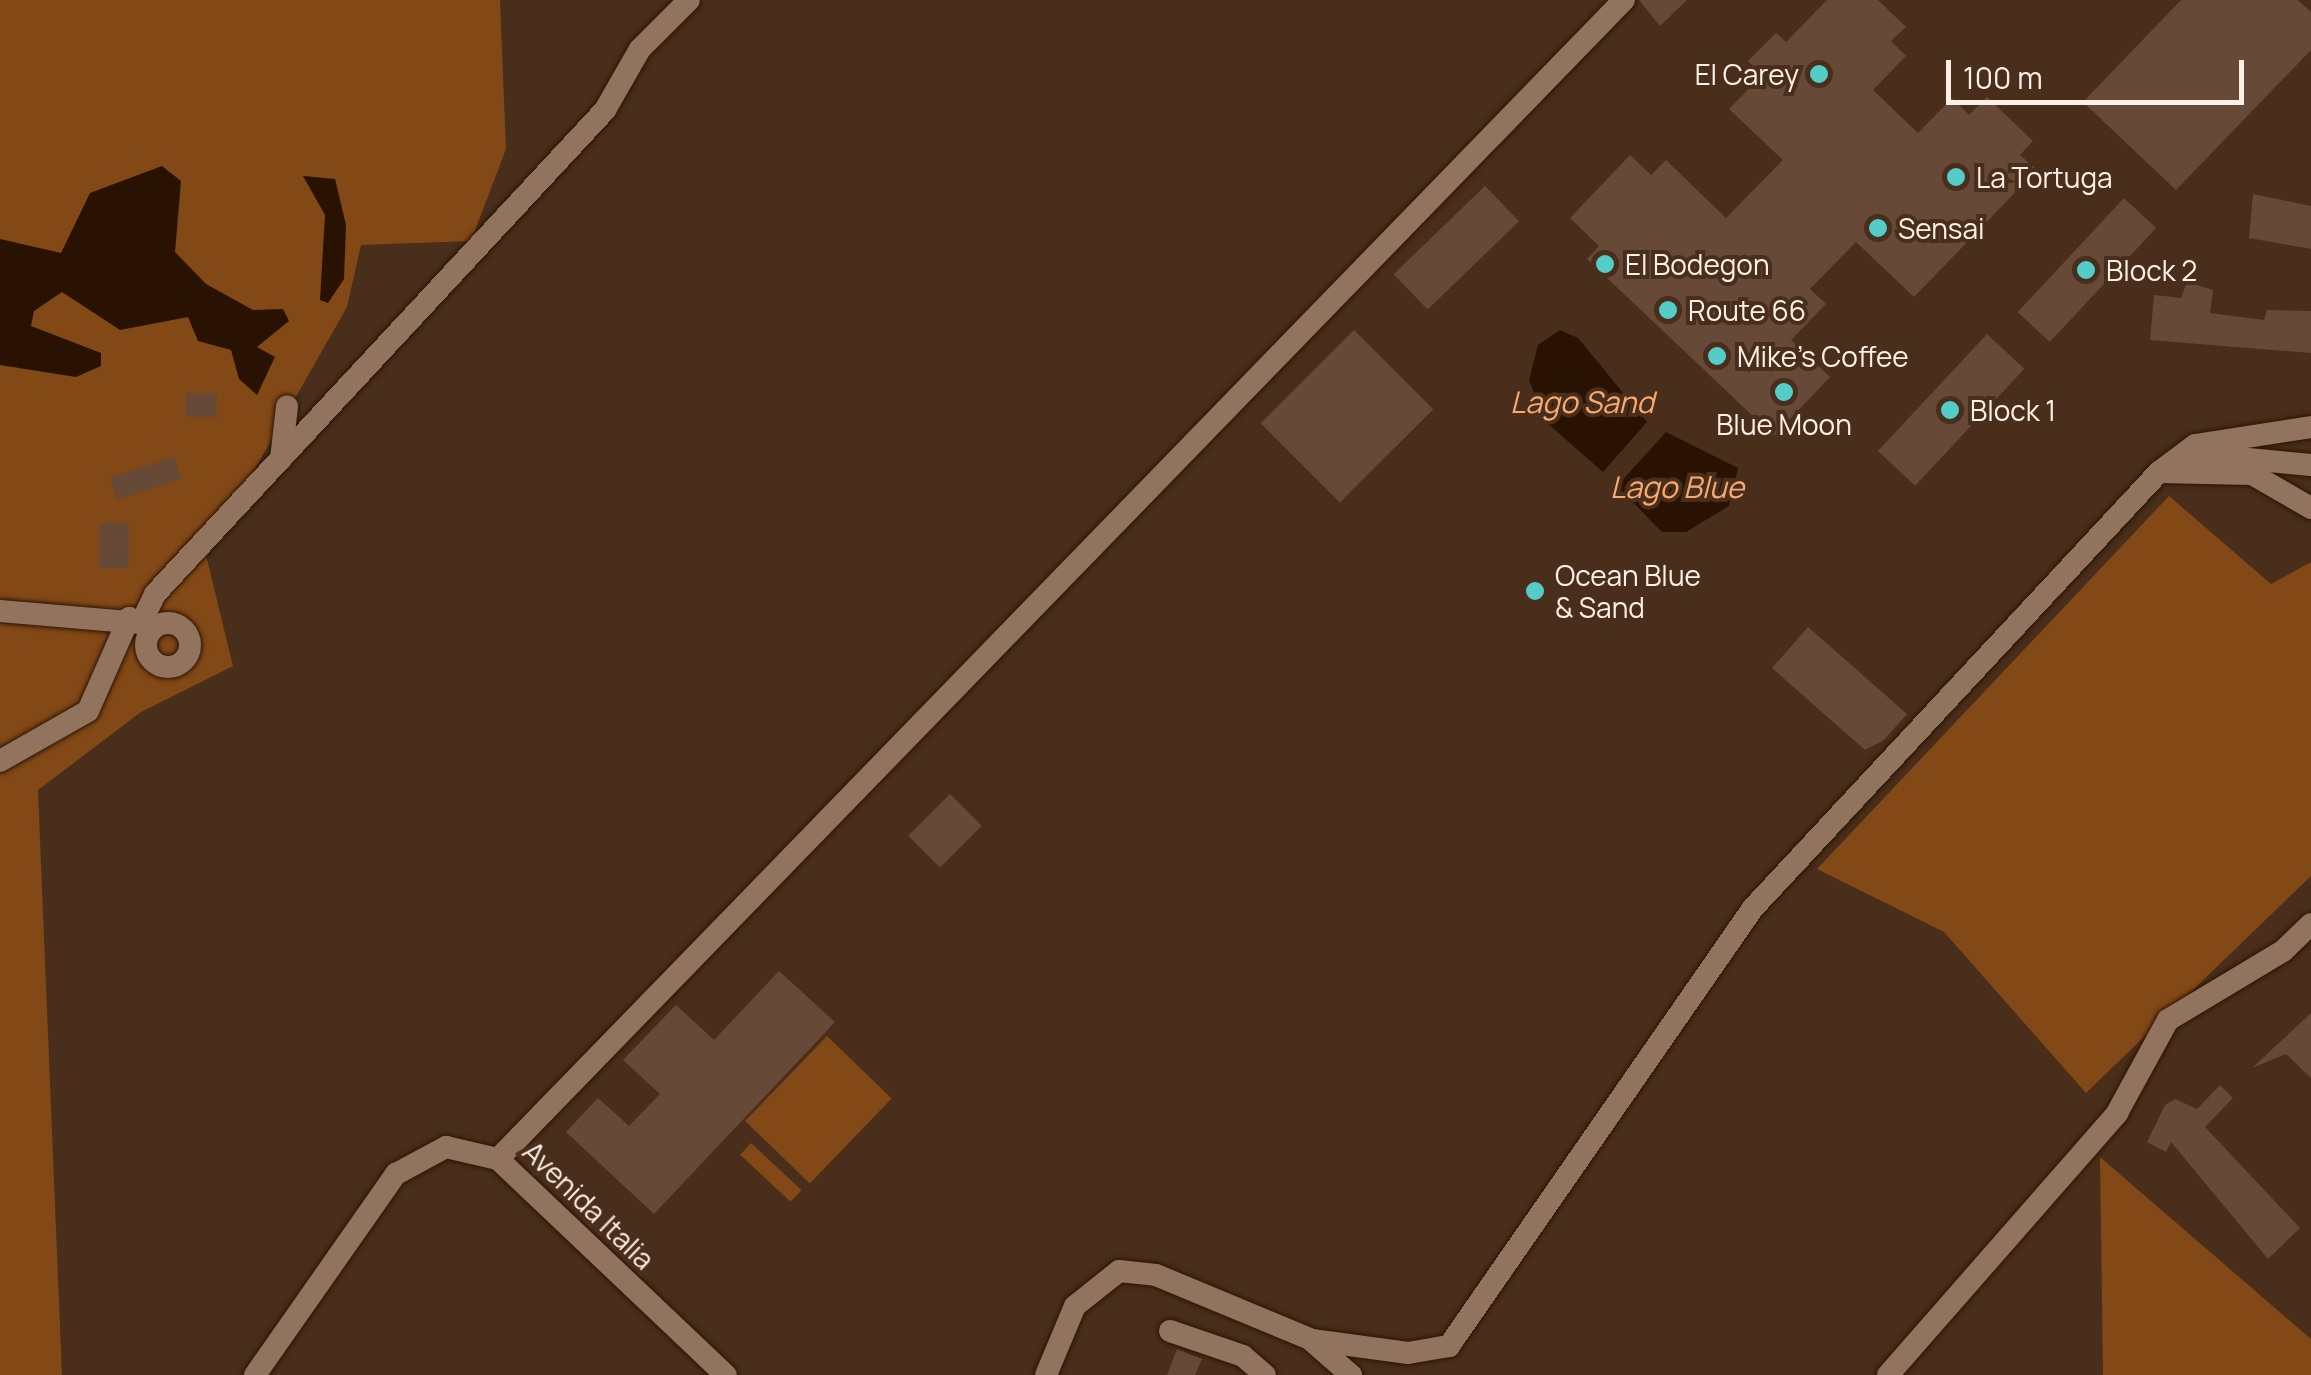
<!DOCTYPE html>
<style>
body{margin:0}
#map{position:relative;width:2311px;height:1375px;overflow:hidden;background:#482e1b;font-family:Manrope,sans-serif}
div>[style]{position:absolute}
.green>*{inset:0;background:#824816;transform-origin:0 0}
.water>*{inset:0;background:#291202}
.building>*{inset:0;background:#664a37;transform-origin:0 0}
.roads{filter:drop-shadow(0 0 2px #2d1504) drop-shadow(0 0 2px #2d1504)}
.minor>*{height:22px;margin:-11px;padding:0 11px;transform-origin:11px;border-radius:11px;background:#91735e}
.minor>.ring{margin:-11px;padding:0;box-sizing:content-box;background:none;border:22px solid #91735e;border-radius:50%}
.dots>*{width:28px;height:28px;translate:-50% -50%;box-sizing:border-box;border:5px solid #482e1b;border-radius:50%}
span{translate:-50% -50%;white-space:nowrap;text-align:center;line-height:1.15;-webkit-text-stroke:8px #482e1b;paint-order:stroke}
.poi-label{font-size:28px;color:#fef0e6}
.right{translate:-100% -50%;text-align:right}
.left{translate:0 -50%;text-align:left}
.street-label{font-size:28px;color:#fef0e6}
.water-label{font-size:30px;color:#f8aa72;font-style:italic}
.scale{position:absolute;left:1946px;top:60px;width:298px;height:45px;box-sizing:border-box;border:5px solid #fef0e6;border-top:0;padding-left:12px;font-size:30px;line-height:35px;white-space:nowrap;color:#fef0e6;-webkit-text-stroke:8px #482e1b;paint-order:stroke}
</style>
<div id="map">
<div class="green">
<i style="clip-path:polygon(0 0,500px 0,506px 149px,471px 241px,361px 245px,347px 307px,206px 555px,233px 666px,141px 712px,38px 790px,62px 1375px,0 1375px)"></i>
<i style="clip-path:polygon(2169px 496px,2271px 584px,2311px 562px,2311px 876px,2086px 1093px,1944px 932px,1817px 869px)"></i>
<i style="left:827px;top:1036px;width:90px;height:118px;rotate:44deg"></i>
<i style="left:751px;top:1143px;width:69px;height:16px;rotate:43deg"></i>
<i style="clip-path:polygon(2100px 1157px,2311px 1339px,2311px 1375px,2103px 1375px)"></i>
</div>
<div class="water">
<i style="clip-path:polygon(162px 166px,181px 181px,175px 252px,206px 284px,253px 310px,283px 309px,289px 321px,257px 347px,275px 357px,257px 395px,239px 379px,231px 350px,198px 341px,188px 317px,120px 330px,62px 292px,34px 311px,31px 326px,101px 353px,101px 366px,76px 377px,0 365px,0 239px,61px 253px,90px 193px)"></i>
<i style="clip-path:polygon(303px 176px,335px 179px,346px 225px,344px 279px,328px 303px,320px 300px,325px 215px)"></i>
<i style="clip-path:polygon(1560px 330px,1578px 338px,1647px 422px,1603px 472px,1547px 423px,1529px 380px,1538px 345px)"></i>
<i style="clip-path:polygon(1666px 432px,1738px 468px,1729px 506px,1686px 532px,1662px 532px,1617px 486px)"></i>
</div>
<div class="building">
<i style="clip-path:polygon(1639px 0,1687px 0,1660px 26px)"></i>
<i style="clip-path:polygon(1827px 0,1878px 0,1906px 27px,1891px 41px,1906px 56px,1873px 90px,1918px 133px,1952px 98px,1969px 115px,1987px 97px,2033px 141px,2020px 155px,2037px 170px,1914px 297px,1856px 242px,1810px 289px,1826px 304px,1791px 340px,1830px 377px,1774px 436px,1587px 259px,1599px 246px,1570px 218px,1630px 155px,1651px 175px,1666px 160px,1726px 218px,1783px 160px,1729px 109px,1762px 75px,1748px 61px,1776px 33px,1786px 42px)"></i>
<i style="clip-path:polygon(2181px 0,2298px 0,2311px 12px,2311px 50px,2176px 190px,2083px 102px)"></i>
<i style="left:1485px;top:186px;width:49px;height:127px;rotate:46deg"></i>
<i style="clip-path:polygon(2253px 194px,2311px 206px,2311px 249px,2249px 238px)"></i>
<i style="left:2124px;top:198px;width:44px;height:156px;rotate:43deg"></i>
<i style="clip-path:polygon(2187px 282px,2213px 290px,2210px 313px,2264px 320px,2267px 310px,2311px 311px,2311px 353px,2150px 340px,2154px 295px,2181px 298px)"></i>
<i style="left:1354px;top:330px;width:112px;height:132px;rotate:45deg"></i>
<i style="left:1987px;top:334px;width:51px;height:160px;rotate:43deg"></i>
<i style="left:186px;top:393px;width:31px;height:24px"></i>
<i style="left:174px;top:457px;width:23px;height:68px;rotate:72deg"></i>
<i style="left:99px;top:523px;width:30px;height:45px"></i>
<i style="clip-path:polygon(1808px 627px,1907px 714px,1884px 740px,1865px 750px,1772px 668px)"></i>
<i style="left:950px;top:794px;width:45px;height:59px;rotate:45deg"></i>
<i style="clip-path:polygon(779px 971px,835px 1022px,654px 1214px,566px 1132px,598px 1098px,629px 1126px,660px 1094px,623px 1060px,676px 1005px,714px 1040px)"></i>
<i style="clip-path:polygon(2311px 1013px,2311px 1078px,2286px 1054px,2252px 1068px)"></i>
<i style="clip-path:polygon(2220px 1085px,2233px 1098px,2205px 1127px,2300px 1228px,2268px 1259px,2171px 1142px,2166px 1152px,2147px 1142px,2165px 1105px,2175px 1099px,2197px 1109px)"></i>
<i style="clip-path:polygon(1177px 1349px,1202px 1359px,1195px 1375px,1167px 1375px)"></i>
</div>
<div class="roads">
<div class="minor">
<i style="left:281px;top:459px;width:53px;rotate:-83.5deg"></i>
<i style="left:2191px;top:463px;width:27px;rotate:-15deg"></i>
<i style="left:2217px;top:456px;width:94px;rotate:5.5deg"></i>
<i style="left:2159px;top:472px;width:93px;rotate:1.2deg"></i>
<i style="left:2252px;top:474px;width:68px;rotate:30deg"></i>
<i style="left:0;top:611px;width:141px;rotate:4.9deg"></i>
<i class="ring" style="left:146px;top:623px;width:22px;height:22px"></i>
<i style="left:141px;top:623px;width:32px;rotate:-64deg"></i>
<i style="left:155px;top:594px;width:661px;rotate:-47.08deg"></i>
<i style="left:605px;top:110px;width:70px;rotate:-60.2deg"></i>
<i style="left:640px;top:49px;width:69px;rotate:-45deg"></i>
<i style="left:0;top:761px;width:101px;rotate:-29.6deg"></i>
<i style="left:88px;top:711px;width:102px;rotate:-66.2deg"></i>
<i style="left:498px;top:1159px;width:1616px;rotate:-45.83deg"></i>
<i style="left:1170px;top:1331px;width:77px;rotate:18.9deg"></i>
<i style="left:1243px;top:1356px;width:29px;rotate:41deg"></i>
<i style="left:1312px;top:1341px;width:52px;rotate:41.1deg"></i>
<i style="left:255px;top:1375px;width:246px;rotate:-55deg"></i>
<i style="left:396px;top:1174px;width:57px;rotate:-28.4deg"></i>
<i style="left:446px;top:1147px;width:53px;rotate:13deg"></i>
<i style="left:498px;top:1159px;width:314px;rotate:43.5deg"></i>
<i style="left:1046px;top:1375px;width:75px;rotate:-67.2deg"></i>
<i style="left:1075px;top:1306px;width:56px;rotate:-38.5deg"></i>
<i style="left:1119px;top:1271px;width:37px;rotate:6deg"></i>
<i style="left:1156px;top:1275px;width:169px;rotate:22.6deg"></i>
<i style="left:1312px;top:1340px;width:97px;rotate:7.7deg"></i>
<i style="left:1408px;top:1353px;width:42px;rotate:-9.7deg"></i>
<i style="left:1449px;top:1346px;width:533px;rotate:-55.24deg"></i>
<i style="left:1753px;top:908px;width:596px;rotate:-47.04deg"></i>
<i style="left:2159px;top:472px;width:45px;rotate:-36.9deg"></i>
<i style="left:2195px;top:445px;width:117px;rotate:-8.8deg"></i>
<i style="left:1888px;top:1375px;width:348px;rotate:-48.8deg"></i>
<i style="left:2117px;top:1113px;width:106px;rotate:-61.3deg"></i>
<i style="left:2168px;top:1020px;width:134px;rotate:-31deg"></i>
<i style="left:2283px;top:951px;width:39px;rotate:-44deg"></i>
</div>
</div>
<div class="dots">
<i style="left:1819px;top:74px;background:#54cdc8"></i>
<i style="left:1956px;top:177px;background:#54cdc8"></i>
<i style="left:1878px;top:228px;background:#54cdc8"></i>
<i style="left:1605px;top:264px;background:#54cdc8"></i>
<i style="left:2086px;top:270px;background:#54cdc8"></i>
<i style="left:1668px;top:310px;background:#54cdc8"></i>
<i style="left:1717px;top:356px;background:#54cdc8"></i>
<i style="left:1784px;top:392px;background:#54cdc8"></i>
<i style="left:1950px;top:410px;background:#54cdc8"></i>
<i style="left:1535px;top:591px;background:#54cdc8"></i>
</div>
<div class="poi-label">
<span class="right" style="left:1799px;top:74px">El Carey</span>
<span class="left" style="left:1976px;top:177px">La Tortuga</span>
<span class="left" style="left:1898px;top:228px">Sensai</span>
<span class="left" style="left:1625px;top:264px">El Bodegon</span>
<span class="left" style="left:2106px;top:270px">Block 2</span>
<span class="left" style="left:1688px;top:310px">Route 66</span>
<span class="left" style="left:1737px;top:356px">Mike's Coffee</span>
<span class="left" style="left:1970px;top:410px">Block 1</span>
<span style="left:1784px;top:424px">Blue Moon</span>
<span class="left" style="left:1555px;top:591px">Ocean Blue<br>&amp; Sand</span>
</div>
<div class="street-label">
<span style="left:589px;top:1205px;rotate:44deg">Avenida Italia</span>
</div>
<div class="water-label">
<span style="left:1582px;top:402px">Lago Sand</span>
<span style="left:1677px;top:487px">Lago Blue</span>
</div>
<div class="scale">100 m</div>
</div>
